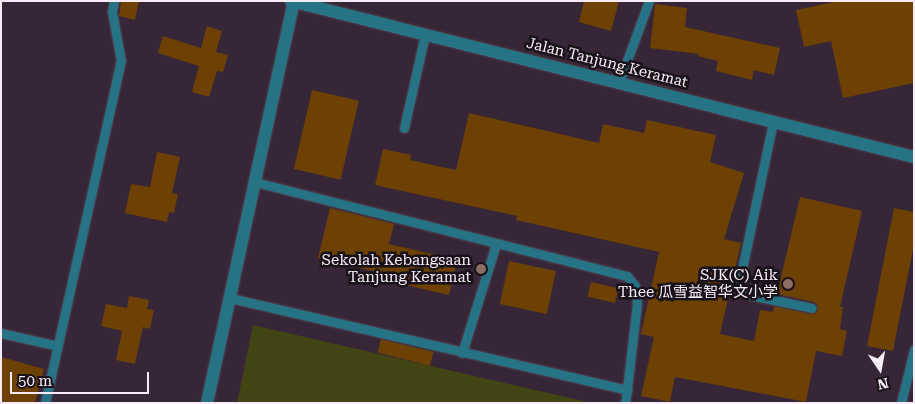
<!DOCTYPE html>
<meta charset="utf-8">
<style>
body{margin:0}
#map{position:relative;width:915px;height:404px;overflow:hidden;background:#362637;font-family:"Roboto Serif","Noto Sans SC",serif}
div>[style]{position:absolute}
.green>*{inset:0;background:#434414}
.building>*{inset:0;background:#6d4104;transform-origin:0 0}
.roads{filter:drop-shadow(0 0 1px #514252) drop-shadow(0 0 1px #514252)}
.service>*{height:9px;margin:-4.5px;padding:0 4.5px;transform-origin:4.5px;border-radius:4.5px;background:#267385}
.minor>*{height:12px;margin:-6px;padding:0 6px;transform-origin:6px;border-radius:6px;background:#267385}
.tertiary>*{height:12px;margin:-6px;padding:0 6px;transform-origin:6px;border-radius:6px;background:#267385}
.dots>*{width:14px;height:14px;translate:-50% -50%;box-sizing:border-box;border:2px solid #19121a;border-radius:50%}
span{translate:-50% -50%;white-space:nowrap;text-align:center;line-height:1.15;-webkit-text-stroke:5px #19121a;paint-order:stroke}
.street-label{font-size:15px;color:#f6ecf7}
.poi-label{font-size:15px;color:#f6ecf7}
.right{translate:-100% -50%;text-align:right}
.frame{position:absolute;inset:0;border:2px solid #f6ecf7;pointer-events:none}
.north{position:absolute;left:855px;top:344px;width:50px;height:50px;-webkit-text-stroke:4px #19121a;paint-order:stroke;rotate:168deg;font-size:14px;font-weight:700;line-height:20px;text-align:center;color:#f6ecf7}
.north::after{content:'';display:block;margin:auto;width:18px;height:22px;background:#f6ecf7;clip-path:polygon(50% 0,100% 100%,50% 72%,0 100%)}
.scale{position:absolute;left:10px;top:372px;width:139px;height:22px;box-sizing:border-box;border:2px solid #f6ecf7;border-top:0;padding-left:6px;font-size:15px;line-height:18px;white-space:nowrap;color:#f6ecf7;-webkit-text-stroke:4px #19121a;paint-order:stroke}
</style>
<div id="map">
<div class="green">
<i style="clip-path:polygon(253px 325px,592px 403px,237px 403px)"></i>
</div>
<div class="building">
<i style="clip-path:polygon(121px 1px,139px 1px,135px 20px,119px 16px)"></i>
<i style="clip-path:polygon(584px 1px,619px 1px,611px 31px,579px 22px)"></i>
<i style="clip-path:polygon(838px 1px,914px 1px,914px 83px,843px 98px,831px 41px,804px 47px,796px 10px)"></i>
<i style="clip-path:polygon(655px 4px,687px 8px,685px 27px,780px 48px,774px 75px,754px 70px,752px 80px,716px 71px,718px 61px,698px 56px,699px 54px,650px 48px)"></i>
<i style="clip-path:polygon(207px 26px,222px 31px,216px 52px,228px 55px,223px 72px,217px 71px,209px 97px,192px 92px,199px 66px,158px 53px,163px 36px,201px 48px)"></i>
<i style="left:312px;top:90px;width:48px;height:81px;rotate:13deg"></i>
<i style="clip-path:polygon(469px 113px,599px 143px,603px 124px,644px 133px,647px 120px,716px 135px,710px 162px,744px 173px,724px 239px,741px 243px,720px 334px,754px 341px,760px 310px,773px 312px,774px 306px,811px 314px,817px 312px,818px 306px,814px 302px,777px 294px,800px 197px,862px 211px,840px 307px,843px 307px,840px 329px,847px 331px,842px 356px,816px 351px,806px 402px,675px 377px,670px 402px,641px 396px,654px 337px,641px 334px,659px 252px,516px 220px,517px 216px,375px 185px,383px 149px,411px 155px,410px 160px,456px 170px)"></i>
<i style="clip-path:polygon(157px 152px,180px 157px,172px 193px,178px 194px,174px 213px,169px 212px,167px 222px,125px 213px,131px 184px,150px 187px)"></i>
<i style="clip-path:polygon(330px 208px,394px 224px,389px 244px,457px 260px,449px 295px,397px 283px,398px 277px,318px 258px)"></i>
<i style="clip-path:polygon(894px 208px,914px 212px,914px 244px,893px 351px,867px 346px)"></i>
<i style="left:509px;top:261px;width:48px;height:44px;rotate:12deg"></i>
<i style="left:591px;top:282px;width:28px;height:15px;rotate:13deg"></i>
<i style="clip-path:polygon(129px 296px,149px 300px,147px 309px,154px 310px,150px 329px,143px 327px,135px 364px,116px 360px,122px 331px,101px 326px,106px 304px,127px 308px)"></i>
<i style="left:381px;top:339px;width:54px;height:14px;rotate:14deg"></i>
<i style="clip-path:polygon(1px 357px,44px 369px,35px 403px,1px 403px)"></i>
</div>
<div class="roads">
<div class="service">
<i style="left:619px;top:82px;width:86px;rotate:-69.7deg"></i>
<i style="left:773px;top:122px;width:166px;rotate:101.9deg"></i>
<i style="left:739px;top:284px;width:16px;rotate:45deg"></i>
<i style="left:750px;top:295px;width:63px;rotate:11.8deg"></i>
<i style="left:404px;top:128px;width:96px;rotate:-77.4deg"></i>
<i style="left:255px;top:182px;width:384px;rotate:14.2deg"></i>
<i style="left:627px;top:276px;width:13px;rotate:51deg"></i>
<i style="left:635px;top:286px;width:17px;rotate:83deg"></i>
<i style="left:637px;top:303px;width:88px;rotate:96.6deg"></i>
<i style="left:230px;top:298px;width:408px;rotate:13deg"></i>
<i style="left:627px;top:390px;width:13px;rotate:99deg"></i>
<i style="left:1px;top:333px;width:58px;rotate:12.8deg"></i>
<i style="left:462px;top:353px;width:114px;rotate:-72.7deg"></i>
<i style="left:45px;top:403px;width:350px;rotate:-77.5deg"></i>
<i style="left:121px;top:61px;width:50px;rotate:-100.4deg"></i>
<i style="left:112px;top:12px;width:11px;rotate:-80deg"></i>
<i style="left:901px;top:403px;width:55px;rotate:-76.2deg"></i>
</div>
<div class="minor">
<i style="left:207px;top:403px;width:410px;rotate:-77.8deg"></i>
</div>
<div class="tertiary">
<i style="left:291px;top:1px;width:642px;rotate:14.06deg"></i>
</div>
</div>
<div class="dots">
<i style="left:481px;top:269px;background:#8d6e63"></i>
<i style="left:788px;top:284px;background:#8d6e63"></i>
</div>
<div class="street-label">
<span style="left:607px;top:63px;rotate:14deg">Jalan Tanjung Keramat</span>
</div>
<div class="poi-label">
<span class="right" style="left:471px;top:269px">Sekolah Kebangsaan<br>Tanjung Keramat</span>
<span class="right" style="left:778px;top:284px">SJK(C) Aik<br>Thee 瓜雪益智华文小学</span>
</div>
<div class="frame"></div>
<div class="north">N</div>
<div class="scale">50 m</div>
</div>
